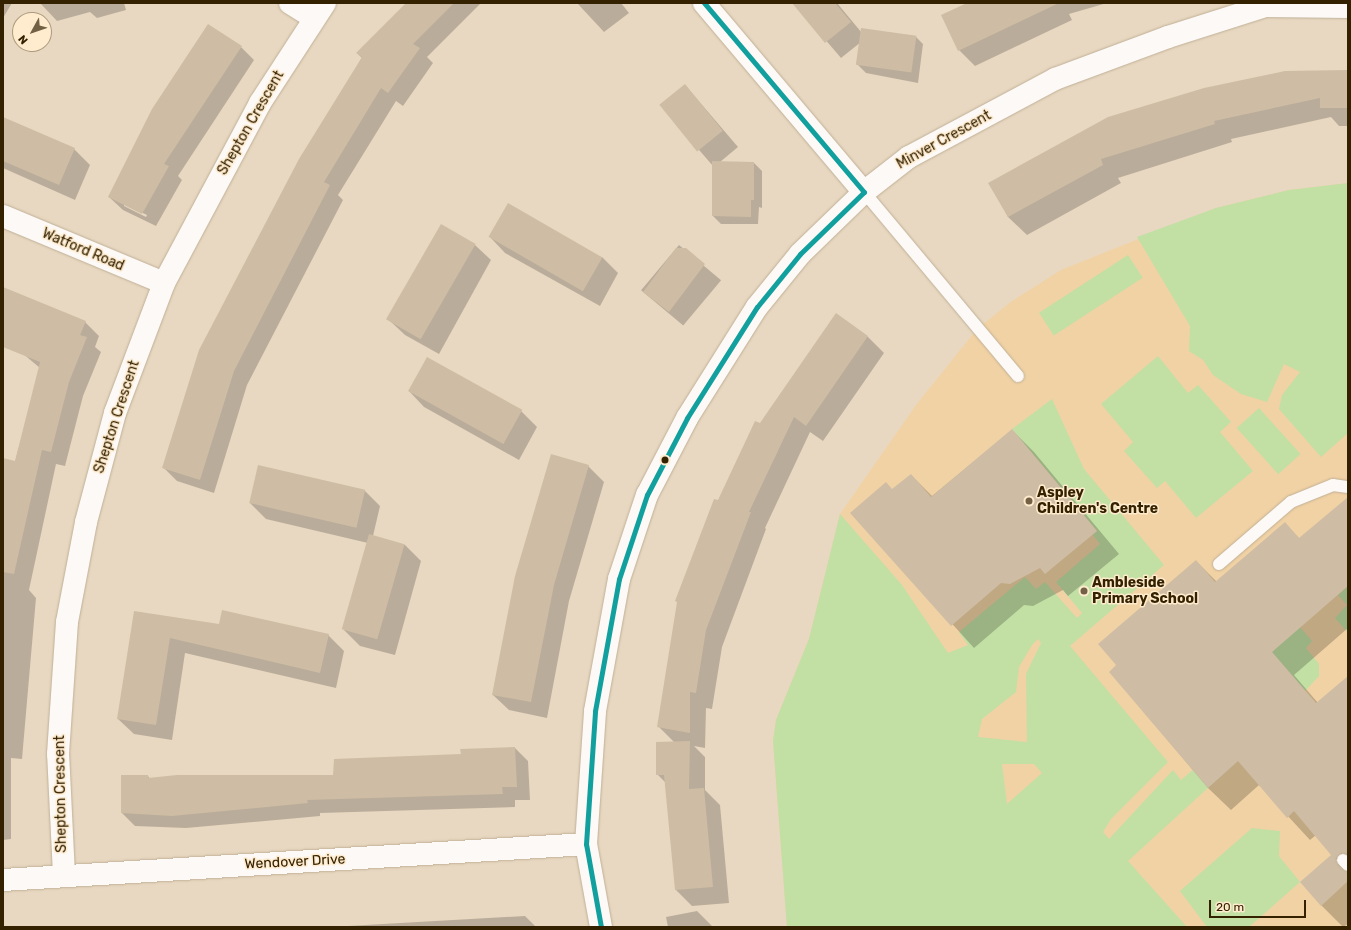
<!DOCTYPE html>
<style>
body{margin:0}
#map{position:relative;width:1351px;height:930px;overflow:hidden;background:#e8d8c1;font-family:Rubik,sans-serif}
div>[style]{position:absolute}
.built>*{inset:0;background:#f1d2a4}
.green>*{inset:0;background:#c2dfa4;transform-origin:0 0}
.shadow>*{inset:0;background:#0003;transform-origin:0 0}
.building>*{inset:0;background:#cebda4;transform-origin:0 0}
.roads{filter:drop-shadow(0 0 1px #c0b097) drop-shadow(0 0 1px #c0b097)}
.lane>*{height:12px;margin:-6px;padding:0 6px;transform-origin:6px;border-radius:6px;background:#fcf9f6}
.street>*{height:22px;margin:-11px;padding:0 11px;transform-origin:11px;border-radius:11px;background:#fcf9f6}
.bus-1>*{height:5px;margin:-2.5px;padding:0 2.5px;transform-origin:2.5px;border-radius:2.5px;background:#12a09f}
.dots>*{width:11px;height:11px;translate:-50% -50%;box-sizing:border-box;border:2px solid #ffebce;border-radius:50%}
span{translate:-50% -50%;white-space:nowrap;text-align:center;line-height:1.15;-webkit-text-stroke:3px #ffebce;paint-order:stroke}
.street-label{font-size:14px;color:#332100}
.poi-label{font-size:14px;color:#332100;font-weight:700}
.left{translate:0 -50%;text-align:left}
.frame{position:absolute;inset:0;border:4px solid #332100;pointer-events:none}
.north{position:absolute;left:12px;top:12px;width:40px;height:40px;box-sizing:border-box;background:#ffebce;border:1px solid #ad9a7c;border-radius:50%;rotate:230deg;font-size:11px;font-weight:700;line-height:16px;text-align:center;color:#332100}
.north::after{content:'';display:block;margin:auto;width:14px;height:18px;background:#726144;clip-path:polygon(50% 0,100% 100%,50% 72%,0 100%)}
.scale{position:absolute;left:1209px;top:900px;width:97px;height:18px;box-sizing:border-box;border:2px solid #332100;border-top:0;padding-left:5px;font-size:12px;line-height:14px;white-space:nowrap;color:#332100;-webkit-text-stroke:3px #ffebce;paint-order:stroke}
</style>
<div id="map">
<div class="built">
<i style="clip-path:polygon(1348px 183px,1348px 927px,787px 927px,773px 741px,776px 720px,809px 639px,840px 514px,916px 405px,977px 329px,1012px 301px,1061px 270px,1216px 208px,1289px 190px)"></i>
</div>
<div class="green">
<i style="clip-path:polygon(1348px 183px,1348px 433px,1321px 457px,1279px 409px,1282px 395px,1300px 372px,1284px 364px,1267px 402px,1241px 394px,1213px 375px,1203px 360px,1189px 351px,1190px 326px,1137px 237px,1216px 208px,1289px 190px)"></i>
<i style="left:1128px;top:255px;width:27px;height:106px;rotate:57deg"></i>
<i style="clip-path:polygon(1158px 356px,1188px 393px,1198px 385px,1231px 422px,1220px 432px,1253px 471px,1196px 518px,1165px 481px,1157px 488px,1124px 451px,1133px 442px,1101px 404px)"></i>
<i style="clip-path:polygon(evenodd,1052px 399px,1084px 469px,1164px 565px,1070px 646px,1168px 762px,1111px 819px,1103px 832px,1109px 839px,1173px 770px,1181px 780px,1217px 749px,1232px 766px,1128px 861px,1187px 927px,787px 927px,773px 741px,776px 720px,809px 639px,840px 514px,902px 585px,948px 653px,968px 645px,959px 632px,1025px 577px,1036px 589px,1045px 582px,1077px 618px,1082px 613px,1056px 582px,1100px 544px,1093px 535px,1097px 531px,1012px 429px,1052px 399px,1038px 639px,1041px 643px,1026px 674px,1027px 742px,978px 737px,982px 719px,1016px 692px,1019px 667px,1032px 645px,1038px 639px,1052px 399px,1002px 764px,1034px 764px,1042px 773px,1007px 804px,1002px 764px)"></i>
<i style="left:1259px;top:408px;width:62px;height:30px;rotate:48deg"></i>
<i style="clip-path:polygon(1348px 586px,1348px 633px,1335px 618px,1347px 605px,1338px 595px)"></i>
<i style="clip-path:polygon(1300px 627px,1312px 641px,1306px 648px,1319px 664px,1319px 676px,1305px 691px,1272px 652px)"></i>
<i style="clip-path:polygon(1252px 828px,1280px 831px,1279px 856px,1300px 882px,1249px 927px,1207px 927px,1180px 891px)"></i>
</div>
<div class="shadow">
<i style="clip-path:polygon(3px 3px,12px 3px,3px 18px)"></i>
<i style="clip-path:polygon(40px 3px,124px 3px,126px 10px,97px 18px,90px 12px,57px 21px)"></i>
<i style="clip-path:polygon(408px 3px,481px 3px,427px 57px,433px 63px,403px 106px,396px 101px,338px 195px,343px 200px,247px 385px,214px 493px,177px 481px,163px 467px,362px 58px,357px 53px)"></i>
<i style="clip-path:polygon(577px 3px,621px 3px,629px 13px,604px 32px)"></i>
<i style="clip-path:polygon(794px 3px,837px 3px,862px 33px,916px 37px,923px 44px,918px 83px,866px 73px,858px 65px,861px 42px,841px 58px)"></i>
<i style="clip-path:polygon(969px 3px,1107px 3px,1069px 14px,1072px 20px,975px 66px,959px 50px)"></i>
<i style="clip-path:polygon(evenodd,241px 47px,254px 60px,178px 176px,182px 180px,156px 226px,123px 210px,109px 197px,241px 47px,124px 204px,147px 215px,146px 217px,124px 206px,124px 204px)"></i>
<i style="clip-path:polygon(1348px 71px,1348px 126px,1339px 126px,1331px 117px,1231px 139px,1232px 142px,1118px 178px,1121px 183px,1027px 235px,1008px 217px,990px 183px)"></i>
<i style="clip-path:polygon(685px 85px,738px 147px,720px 162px,754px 163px,762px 171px,762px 208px,759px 207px,758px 224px,721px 224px,713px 216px,713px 166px,660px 105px)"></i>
<i style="clip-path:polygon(3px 119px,74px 149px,90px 165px,75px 200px,3px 168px)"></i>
<i style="clip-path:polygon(490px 237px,602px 257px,618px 273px,600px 306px,505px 253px)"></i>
<i style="clip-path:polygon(475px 245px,491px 260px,439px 354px,405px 335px,389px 320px)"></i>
<i style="left:679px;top:245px;width:55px;height:59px;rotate:40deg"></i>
<i style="clip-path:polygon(3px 288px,85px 322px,99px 336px,95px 347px,101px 352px,83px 396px,65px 466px,56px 464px,29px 590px,36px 598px,22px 759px,11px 758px,11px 839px,3px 840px,3px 459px,15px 462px,40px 368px,3px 337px)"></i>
<i style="clip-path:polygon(836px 315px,868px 337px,884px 353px,823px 441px,810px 432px,765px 528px,766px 529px,722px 647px,712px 709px,706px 708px,705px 748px,694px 746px,705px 757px,705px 790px,720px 805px,729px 903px,692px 906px,676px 890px,666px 783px,657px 774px,674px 742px,658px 726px,718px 501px,761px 424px)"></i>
<i style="clip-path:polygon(409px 391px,521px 411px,537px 427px,519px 460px,424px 407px)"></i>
<i style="clip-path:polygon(1012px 430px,1034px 452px,1119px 554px,1068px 596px,1063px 590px,1033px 606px,1024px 605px,974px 648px,852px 513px,893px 490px,911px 475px,932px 496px)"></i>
<i style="clip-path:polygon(588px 466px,604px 482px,569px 601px,547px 718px,509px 710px,493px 695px)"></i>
<i style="clip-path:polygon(364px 490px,380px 506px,373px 536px,405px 545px,421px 561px,395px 655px,360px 646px,344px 630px,368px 543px,266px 519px,250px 503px)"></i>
<i style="clip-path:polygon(1348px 513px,1348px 628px,1294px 675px,1318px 703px,1348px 677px,1348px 924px,1343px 927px,1321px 905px,1332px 855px,1316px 835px,1310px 840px,1259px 785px,1231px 810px,1208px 788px,1110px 672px,1118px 665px,1196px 561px,1217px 582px,1285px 524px,1300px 539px)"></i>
<i style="clip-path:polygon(135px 612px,219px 625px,328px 635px,344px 651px,336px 688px,185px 653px,172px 740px,134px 734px,118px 719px)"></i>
<i style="clip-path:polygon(515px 748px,528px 761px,530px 800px,515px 800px,515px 807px,320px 813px,320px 816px,186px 828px,135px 826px,122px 813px,148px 776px,150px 779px,334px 776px)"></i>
<i style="clip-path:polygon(697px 911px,713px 927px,668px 927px,666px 917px)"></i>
<i style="clip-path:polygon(525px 916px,536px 927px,330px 927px)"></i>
</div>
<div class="building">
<i style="clip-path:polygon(406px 3px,454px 3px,413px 44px,420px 48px,388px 93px,381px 88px,324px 182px,330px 185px,234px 371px,200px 480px,162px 468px,199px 350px,299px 159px,362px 57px,356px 53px)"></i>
<i style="clip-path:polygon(792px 3px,835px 3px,851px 22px,825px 43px)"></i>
<i style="clip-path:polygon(967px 3px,1059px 3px,958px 51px,941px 15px)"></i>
<i style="clip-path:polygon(208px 24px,242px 46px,164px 164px,169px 166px,142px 214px,108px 197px,152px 109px)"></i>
<i style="left:861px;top:28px;width:56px;height:37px;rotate:8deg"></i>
<i style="clip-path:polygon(1348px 70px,1348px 108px,1320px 108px,1320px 98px,1214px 121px,1215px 124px,1101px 159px,1103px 165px,1008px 217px,988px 183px,1108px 117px,1204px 88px,1285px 71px)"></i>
<i style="left:685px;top:84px;width:60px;height:33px;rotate:51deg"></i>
<i style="clip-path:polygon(3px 117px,75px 148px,59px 185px,3px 161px)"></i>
<i style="clip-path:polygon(712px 161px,754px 162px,754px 200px,751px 200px,751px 217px,712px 216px)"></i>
<i style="left:508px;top:203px;width:109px;height:39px;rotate:30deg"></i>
<i style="left:441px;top:224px;width:40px;height:110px;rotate:30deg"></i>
<i style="clip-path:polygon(676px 248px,686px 248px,705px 264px,669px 312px,643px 292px)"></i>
<i style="clip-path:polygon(3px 287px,86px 321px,80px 335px,87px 337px,69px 382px,51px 452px,42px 450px,14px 574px,3px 572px,3px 458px,15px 461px,40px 362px,3px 347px)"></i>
<i style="clip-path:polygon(836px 313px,868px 336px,806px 426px,794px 417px,749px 512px,751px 512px,706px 630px,696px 693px,690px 692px,690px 733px,657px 727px,677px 602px,675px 601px,714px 499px,718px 500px,755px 421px,760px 423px)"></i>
<i style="left:427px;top:357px;width:109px;height:39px;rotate:29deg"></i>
<i style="clip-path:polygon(1012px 429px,1097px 531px,1045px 574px,1040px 568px,1010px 584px,1001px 583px,951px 626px,850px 513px,886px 482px,892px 489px,911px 474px,931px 497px)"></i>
<i style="clip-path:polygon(551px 454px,589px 465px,554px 585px,531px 702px,492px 695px,515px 576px)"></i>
<i style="left:258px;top:465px;width:110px;height:39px;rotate:13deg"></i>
<i style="clip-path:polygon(1348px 497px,1348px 586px,1272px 652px,1316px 703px,1348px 676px,1348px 854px,1341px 853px,1336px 858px,1338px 865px,1348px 872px,1348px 881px,1321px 906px,1300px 882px,1331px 855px,1294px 811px,1287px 818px,1238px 761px,1208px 788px,1109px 672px,1116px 665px,1098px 644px,1196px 560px,1215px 582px,1285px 522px,1299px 538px)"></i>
<i style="left:369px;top:534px;width:37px;height:99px;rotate:16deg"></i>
<i style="clip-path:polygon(222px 610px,329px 634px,320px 673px,170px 638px,156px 725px,117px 719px,134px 611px,219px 624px)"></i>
<i style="clip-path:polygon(690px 741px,689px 789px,704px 788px,713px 887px,675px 890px,664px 775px,656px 775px,656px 742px)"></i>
<i style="clip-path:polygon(515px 747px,517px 787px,502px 787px,503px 794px,307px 800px,308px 803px,172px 816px,121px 813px,121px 775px,148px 775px,148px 778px,177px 775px,333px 775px,334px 759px,461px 754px,460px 749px)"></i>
</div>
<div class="roads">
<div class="lane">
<i style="left:864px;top:192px;width:240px;rotate:50.1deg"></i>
<i style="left:1219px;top:564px;width:95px;rotate:-40.7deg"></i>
<i style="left:1291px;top:502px;width:45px;rotate:-22deg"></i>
<i style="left:1333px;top:485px;width:15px;rotate:8deg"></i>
<i style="left:1343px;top:860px;width:7px;rotate:45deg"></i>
</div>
<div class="street">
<i style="left:290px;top:3px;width:28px;rotate:32deg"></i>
<i style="left:704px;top:3px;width:248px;rotate:49.8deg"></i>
<i style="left:3px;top:216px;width:174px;rotate:22.6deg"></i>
<i style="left:64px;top:875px;width:121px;rotate:-92.8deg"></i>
<i style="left:58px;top:754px;width:132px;rotate:-86.1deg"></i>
<i style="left:67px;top:622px;width:102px;rotate:-79.2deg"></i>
<i style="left:86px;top:522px;width:113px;rotate:-75.1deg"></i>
<i style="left:115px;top:413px;width:139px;rotate:-69.3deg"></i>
<i style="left:164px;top:283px;width:204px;rotate:-61.9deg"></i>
<i style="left:260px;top:103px;width:119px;rotate:-57deg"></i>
<i style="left:3px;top:880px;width:584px;rotate:-3.53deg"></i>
<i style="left:601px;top:927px;width:84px;rotate:-100.2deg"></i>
<i style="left:586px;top:844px;width:133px;rotate:-86.1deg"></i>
<i style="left:595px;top:711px;width:134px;rotate:-79.7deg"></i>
<i style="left:619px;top:579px;width:89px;rotate:-71.6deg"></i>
<i style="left:647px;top:495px;width:87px;rotate:-62.5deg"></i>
<i style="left:687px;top:418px;width:131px;rotate:-57.8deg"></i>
<i style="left:757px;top:307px;width:68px;rotate:-50.9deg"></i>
<i style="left:800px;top:254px;width:89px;rotate:-44.1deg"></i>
<i style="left:864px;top:192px;width:57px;rotate:-37.9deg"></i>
<i style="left:909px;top:157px;width:166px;rotate:-28.1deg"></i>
<i style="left:1055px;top:79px;width:121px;rotate:-20.4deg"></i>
<i style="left:1168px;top:37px;width:103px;rotate:-17.6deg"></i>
<i style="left:1266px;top:6px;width:82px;rotate:0.7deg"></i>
</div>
</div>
<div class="bus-1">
<i style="left:601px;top:927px;width:84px;rotate:-100.2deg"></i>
<i style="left:586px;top:844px;width:133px;rotate:-86.1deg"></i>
<i style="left:595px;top:711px;width:134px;rotate:-79.7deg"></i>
<i style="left:619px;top:579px;width:89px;rotate:-71.6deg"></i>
<i style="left:647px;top:495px;width:87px;rotate:-62.5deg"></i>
<i style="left:687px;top:418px;width:131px;rotate:-57.8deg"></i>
<i style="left:757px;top:307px;width:68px;rotate:-50.9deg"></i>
<i style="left:800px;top:254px;width:89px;rotate:-44.1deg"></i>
<i style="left:864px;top:192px;width:248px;rotate:-130.2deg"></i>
</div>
<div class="dots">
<i style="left:665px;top:460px;background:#332100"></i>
<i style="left:1029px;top:501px;background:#726144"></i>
<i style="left:1084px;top:591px;background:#726144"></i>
</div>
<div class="street-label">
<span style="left:251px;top:123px;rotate:-60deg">Shepton Crescent</span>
<span style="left:944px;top:140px;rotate:-29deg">Minver Crescent</span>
<span style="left:83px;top:250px;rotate:23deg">Watford Road</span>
<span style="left:117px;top:417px;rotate:-72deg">Shepton Crescent</span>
<span style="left:61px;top:794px;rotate:-91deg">Shepton Crescent</span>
<span style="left:295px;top:862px;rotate:-3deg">Wendover Drive</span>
</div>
<div class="poi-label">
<span class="left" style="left:1037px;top:501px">Aspley<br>Children's Centre</span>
<span class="left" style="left:1092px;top:591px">Ambleside<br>Primary School</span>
</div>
<div class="frame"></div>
<div class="north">N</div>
<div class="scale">20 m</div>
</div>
